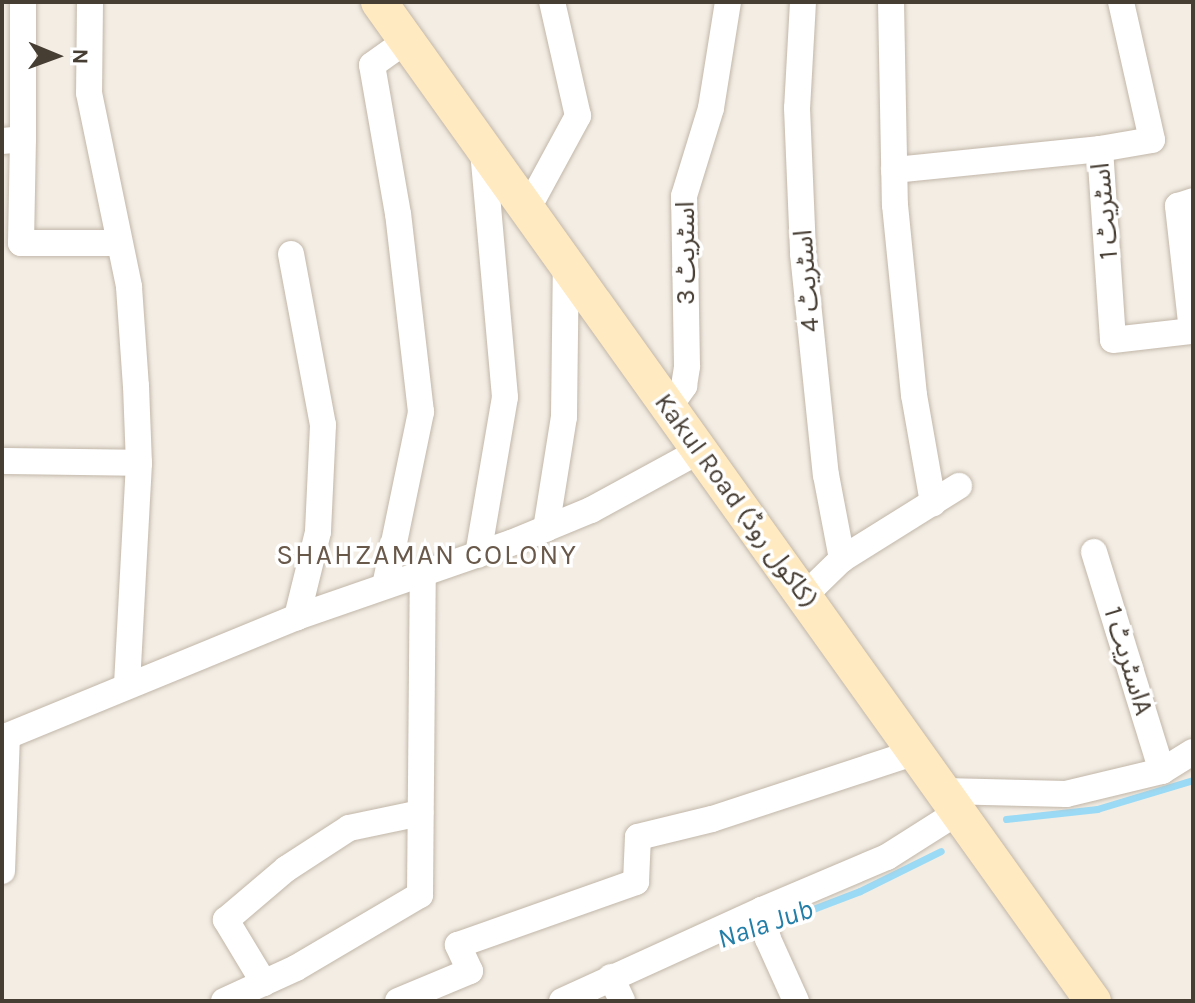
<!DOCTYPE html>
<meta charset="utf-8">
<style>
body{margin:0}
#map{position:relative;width:1195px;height:1003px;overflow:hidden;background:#f3ede4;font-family:Karla,"Noto Sans Arabic",sans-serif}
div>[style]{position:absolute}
.stream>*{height:7px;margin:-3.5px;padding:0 3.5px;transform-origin:3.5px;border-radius:3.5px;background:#9bdaf5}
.roads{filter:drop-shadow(0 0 2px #c2b7a9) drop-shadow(0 0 2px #c2b7a9)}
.minor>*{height:26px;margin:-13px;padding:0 13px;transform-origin:13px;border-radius:13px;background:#fff}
.secondary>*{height:36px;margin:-18px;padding:0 18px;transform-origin:18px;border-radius:18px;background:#ffeac2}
span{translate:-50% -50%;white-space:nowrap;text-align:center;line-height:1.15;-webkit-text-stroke:7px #fff;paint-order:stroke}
.street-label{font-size:26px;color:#463d33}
.neighbourhood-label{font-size:28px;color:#69594a;letter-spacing:2px}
.water-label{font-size:28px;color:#237ea8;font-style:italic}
.frame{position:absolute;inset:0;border:4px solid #463d33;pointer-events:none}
.north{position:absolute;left:16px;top:16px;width:80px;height:80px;-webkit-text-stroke:6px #fff;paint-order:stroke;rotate:91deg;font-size:22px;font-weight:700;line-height:32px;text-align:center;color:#463d33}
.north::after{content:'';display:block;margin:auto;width:28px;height:36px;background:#463d33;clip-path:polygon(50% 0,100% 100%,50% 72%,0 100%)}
</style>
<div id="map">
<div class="stream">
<i style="left:1006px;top:819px;width:92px;rotate:-6.3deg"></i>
<i style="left:1097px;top:809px;width:100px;rotate:-16.8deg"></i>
<i style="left:771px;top:925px;width:95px;rotate:-20.9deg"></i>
<i style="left:860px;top:891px;width:90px;rotate:-26.3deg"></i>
</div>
<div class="roads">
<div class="minor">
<i style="left:23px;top:2px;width:137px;rotate:90deg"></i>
<i style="left:90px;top:2px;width:91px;rotate:90.6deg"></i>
<i style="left:89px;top:93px;width:198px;rotate:78.3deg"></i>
<i style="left:129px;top:287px;width:99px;rotate:86deg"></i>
<i style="left:136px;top:386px;width:77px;rotate:87.8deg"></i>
<i style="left:139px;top:463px;width:221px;rotate:93.1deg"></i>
<i style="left:803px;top:2px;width:106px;rotate:93.2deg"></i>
<i style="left:797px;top:108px;width:146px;rotate:87.6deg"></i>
<i style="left:803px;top:254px;width:222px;rotate:84.1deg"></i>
<i style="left:826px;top:475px;width:86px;rotate:79.2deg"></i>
<i style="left:842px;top:559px;width:53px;rotate:135.8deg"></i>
<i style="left:891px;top:2px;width:203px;rotate:88.9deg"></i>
<i style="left:895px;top:205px;width:191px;rotate:84.3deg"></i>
<i style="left:914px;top:395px;width:110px;rotate:80deg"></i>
<i style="left:1121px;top:2px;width:141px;rotate:77.3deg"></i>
<i style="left:1152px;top:140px;width:53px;rotate:170.2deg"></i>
<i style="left:1100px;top:149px;width:191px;rotate:86.1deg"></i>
<i style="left:1113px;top:340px;width:80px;rotate:-6.5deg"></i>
<i style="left:1192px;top:331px;width:126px;rotate:-96.4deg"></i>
<i style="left:1178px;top:206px;width:16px;rotate:-18deg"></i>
<i style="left:2px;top:141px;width:21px;rotate:-5deg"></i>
<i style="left:23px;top:139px;width:104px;rotate:91.1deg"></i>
<i style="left:21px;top:243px;width:98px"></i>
<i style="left:894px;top:170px;width:207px;rotate:-5.8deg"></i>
<i style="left:528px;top:208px;width:105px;rotate:-61.5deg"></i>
<i style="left:578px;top:116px;width:117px;rotate:-102.8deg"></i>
<i style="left:291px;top:254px;width:174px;rotate:79.4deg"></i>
<i style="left:323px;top:425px;width:107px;rotate:92.7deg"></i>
<i style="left:318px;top:532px;width:88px;rotate:103.9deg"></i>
<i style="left:669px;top:407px;width:26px;rotate:-54deg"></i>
<i style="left:684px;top:386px;width:20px;rotate:-81deg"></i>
<i style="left:687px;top:366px;width:170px;rotate:-91deg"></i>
<i style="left:684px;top:196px;width:92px;rotate:-72.9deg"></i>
<i style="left:711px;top:108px;width:107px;rotate:-80.9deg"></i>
<i style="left:2px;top:461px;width:137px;rotate:0.8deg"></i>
<i style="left:546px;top:529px;width:113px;rotate:-80.9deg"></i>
<i style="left:564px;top:417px;width:155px;rotate:-89.3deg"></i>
<i style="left:1094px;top:552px;width:229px;rotate:72.8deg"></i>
<i style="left:478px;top:555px;width:160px;rotate:-80.3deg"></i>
<i style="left:505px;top:397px;width:248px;rotate:-95.1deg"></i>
<i style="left:842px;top:559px;width:138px;rotate:-32deg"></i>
<i style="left:385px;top:586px;width:178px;rotate:-78.3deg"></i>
<i style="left:421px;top:412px;width:199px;rotate:-96.6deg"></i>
<i style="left:398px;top:214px;width:151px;rotate:-99.9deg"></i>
<i style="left:372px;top:65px;width:43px;rotate:-35.5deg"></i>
<i style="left:944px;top:791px;width:122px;rotate:1.4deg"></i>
<i style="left:1066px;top:794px;width:99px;rotate:-13.5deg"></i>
<i style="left:1162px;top:771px;width:36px;rotate:-32deg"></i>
<i style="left:2px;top:871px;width:135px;rotate:-87.9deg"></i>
<i style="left:7px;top:736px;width:313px;rotate:-22.3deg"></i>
<i style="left:297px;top:617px;width:226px;rotate:-19.1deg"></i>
<i style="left:511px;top:543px;width:87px;rotate:-22.4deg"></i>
<i style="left:591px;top:510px;width:125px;rotate:-28.6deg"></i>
<i style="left:611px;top:977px;width:26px;rotate:65deg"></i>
<i style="left:264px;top:983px;width:74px;rotate:-121.1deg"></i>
<i style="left:226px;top:920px;width:79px;rotate:-40.4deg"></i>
<i style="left:286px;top:869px;width:75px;rotate:-33.1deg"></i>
<i style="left:349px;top:828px;width:73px;rotate:-11.9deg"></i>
<i style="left:224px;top:1001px;width:79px;rotate:-24.6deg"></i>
<i style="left:296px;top:968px;width:144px;rotate:-30.5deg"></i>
<i style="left:420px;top:895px;width:323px;rotate:-89.5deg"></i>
<i style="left:398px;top:1001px;width:78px;rotate:-22.6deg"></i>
<i style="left:470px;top:971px;width:29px;rotate:-115deg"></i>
<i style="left:458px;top:945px;width:189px;rotate:-19.5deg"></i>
<i style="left:636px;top:882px;width:45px;rotate:-87.5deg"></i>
<i style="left:638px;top:837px;width:76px;rotate:-13.7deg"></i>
<i style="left:712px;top:819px;width:215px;rotate:-18.2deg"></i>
<i style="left:562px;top:1001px;width:220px;rotate:-24.5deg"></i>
<i style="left:796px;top:1001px;width:68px;rotate:-114.3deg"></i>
<i style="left:768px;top:939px;width:30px;rotate:-102deg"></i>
<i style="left:762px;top:910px;width:136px;rotate:-23deg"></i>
<i style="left:887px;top:857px;width:84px;rotate:-32.4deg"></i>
</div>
<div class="secondary">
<i style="left:379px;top:2px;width:1228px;rotate:54.45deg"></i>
</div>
</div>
<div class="street-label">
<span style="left:1105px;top:211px;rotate:-95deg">اسٹریٹ 1</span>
<span style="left:686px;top:253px;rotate:-90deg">اسٹریٹ 3</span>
<span style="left:807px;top:281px;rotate:-94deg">اسٹریٹ 4</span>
<span style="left:736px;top:501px;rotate:54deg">Kakul Road (کاکول روڈ)</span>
<span style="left:1128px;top:661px;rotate:73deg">اسٹریٹ 1A</span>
</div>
<div class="neighbourhood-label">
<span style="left:427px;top:555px">SHAHZAMAN COLONY</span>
</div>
<div class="water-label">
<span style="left:765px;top:924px;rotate:-19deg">Nala Jub</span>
</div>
<div class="frame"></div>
<div class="north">N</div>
</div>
